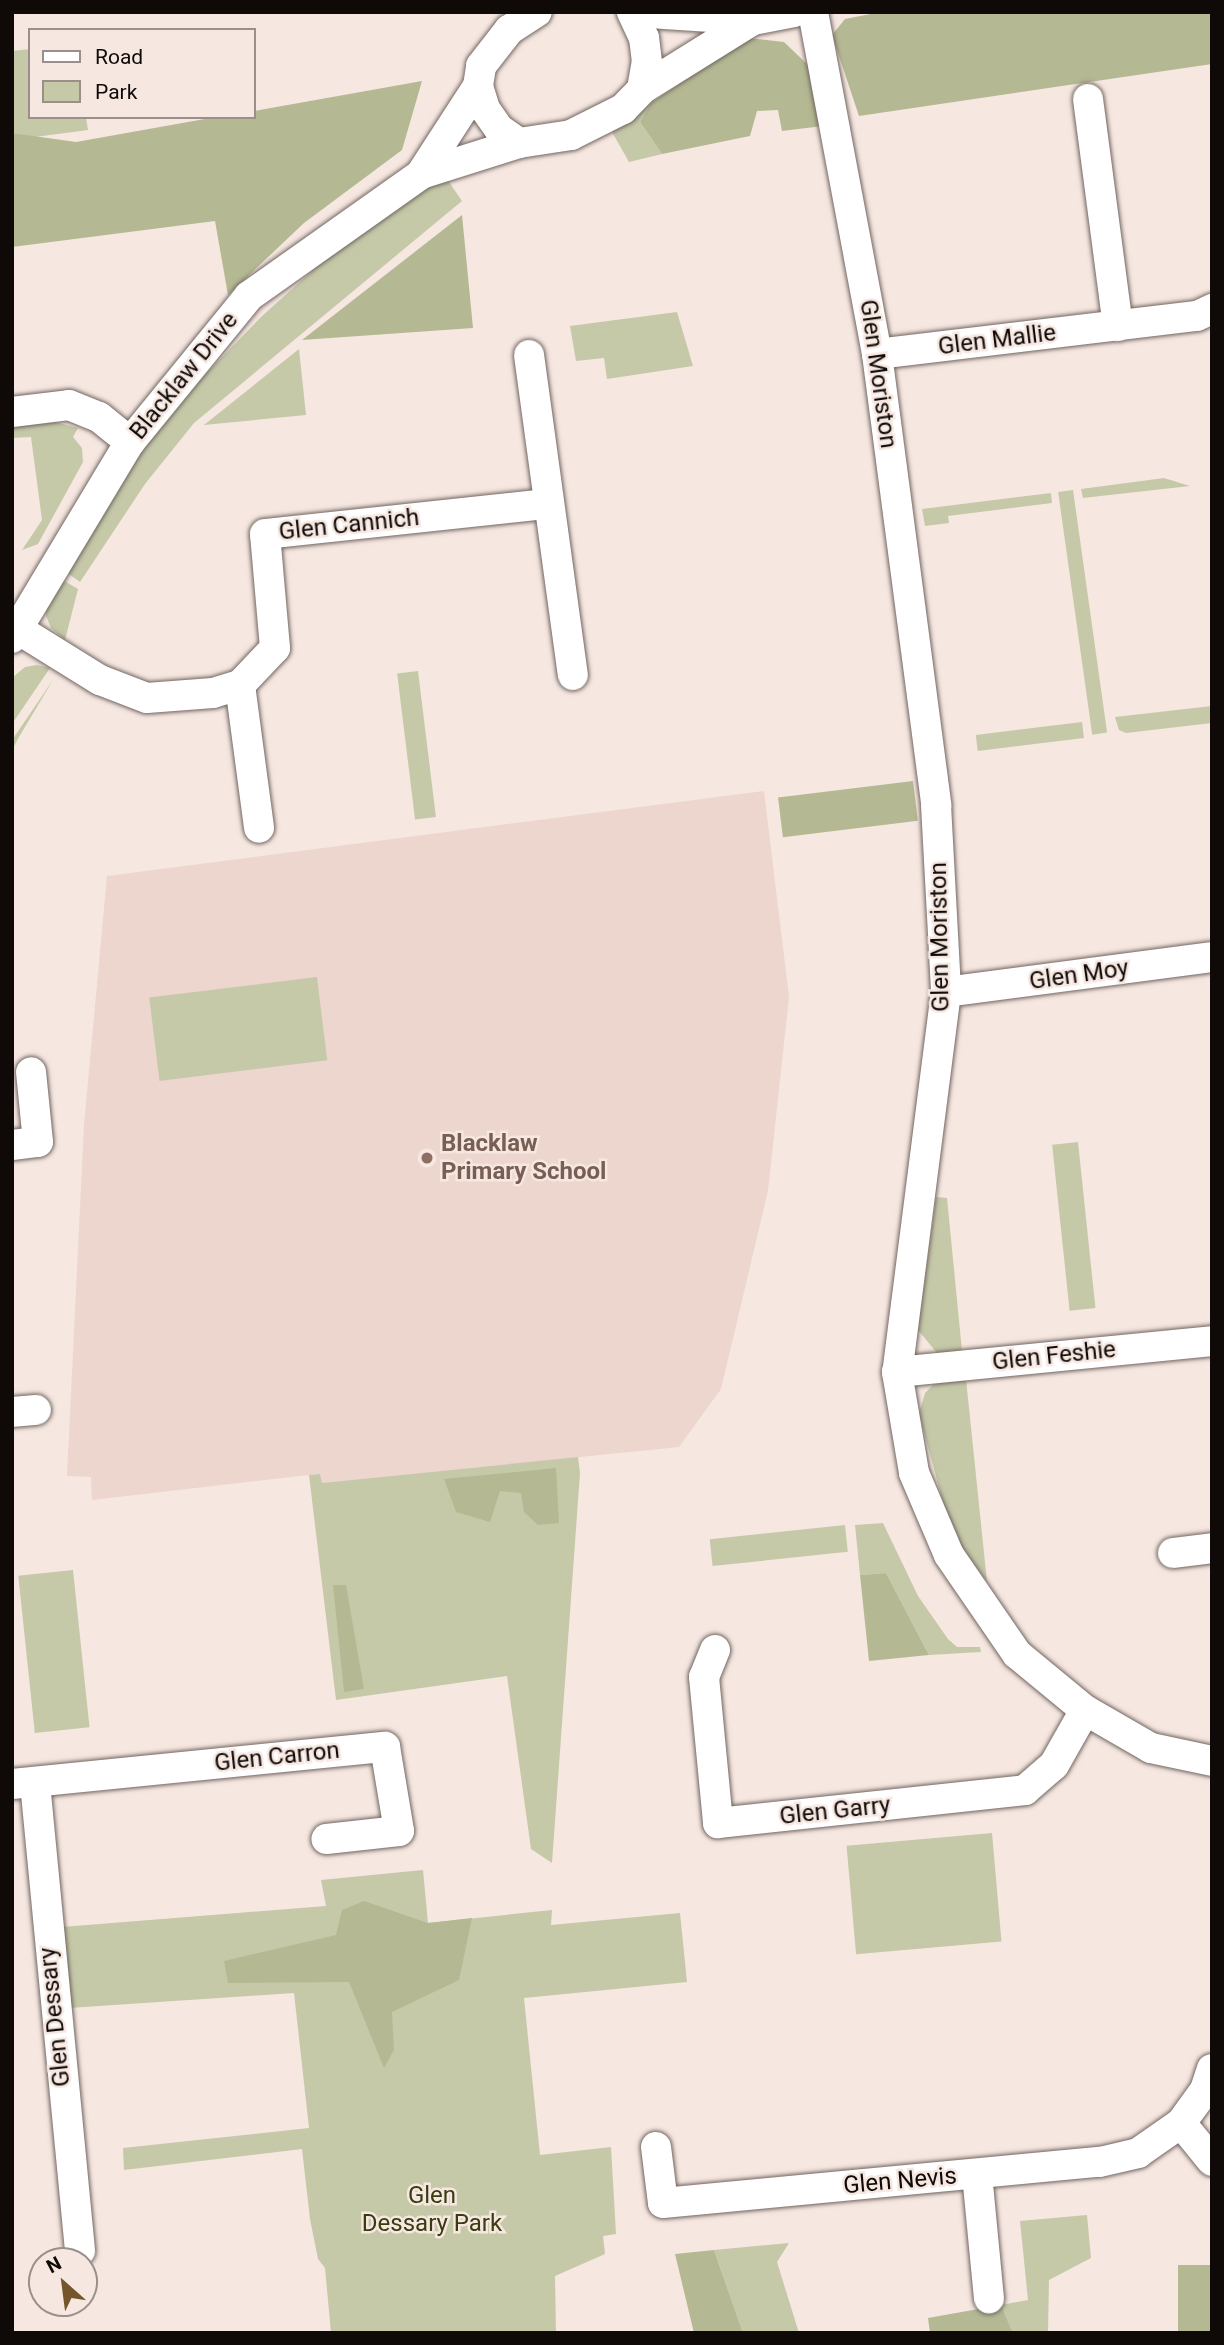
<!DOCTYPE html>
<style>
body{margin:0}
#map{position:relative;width:1224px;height:2345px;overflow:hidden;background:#f6e7e1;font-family:Roboto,sans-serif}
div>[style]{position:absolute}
.built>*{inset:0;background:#ecd6cd}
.green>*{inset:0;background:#c5c9a8;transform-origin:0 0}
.forest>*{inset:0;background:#b4b993;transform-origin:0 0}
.roads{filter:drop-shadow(0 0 2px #726560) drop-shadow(0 0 2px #726560)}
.minor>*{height:30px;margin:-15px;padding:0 15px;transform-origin:15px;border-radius:15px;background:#fff}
.dots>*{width:19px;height:19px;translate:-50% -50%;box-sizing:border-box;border:4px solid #f6e7e1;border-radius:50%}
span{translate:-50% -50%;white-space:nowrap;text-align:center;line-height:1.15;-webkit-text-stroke:5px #f6e7e1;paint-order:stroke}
.street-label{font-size:24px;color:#0f0a08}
.education-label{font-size:24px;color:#785e54;font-weight:700}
.left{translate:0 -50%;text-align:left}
.park-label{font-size:24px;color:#383c0f}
.frame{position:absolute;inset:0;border:14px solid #0f0a08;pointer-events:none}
.legend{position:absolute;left:28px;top:28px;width:228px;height:91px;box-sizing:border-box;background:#f6e7e1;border:2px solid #9a8f8a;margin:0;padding:9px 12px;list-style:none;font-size:21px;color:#0f0a08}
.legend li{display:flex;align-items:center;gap:14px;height:35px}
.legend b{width:35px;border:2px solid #9a8f8a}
.north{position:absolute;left:28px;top:2247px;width:70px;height:70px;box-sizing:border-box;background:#f6e7e1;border:2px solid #9a8f8a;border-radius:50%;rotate:332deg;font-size:19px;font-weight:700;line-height:28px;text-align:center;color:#0f0a08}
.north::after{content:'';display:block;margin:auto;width:24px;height:32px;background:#75552b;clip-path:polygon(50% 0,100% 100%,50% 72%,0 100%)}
</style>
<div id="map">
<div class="built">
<i style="clip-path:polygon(764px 791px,789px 997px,768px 1191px,721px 1389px,679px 1447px,322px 1483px,320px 1474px,309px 1475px,92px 1500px,91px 1477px,67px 1476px,84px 1125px,107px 876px)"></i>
</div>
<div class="green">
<i style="clip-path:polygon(30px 49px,30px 117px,86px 117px,88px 130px,35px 137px,12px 133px,12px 51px)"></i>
<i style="clip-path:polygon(651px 103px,640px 122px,662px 154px,629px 162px,612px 132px)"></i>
<i style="clip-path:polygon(447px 179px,462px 201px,194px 423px,145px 484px,80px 582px,66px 572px,141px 453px,199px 381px,262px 316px,331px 254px,406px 198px)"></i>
<i style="clip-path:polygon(677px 312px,693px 366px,607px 379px,604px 358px,576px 361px,570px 326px)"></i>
<i style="clip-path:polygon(299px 349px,306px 415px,204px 425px)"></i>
<i style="clip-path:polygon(52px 421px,78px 428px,73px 437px,82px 448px,83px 462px,38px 544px,22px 550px,42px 520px,31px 437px,12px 438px,12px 426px)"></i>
<i style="clip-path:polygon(1164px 478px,1190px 486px,1083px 498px,1081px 489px)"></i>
<i style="left:1073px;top:490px;width:245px;height:15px;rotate:82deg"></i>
<i style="clip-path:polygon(1051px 493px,1052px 503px,948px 516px,949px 523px,925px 526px,922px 509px)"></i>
<i style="clip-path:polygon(61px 579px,78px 589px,65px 640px,51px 628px,46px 616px,46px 601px)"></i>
<i style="clip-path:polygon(37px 665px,50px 668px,12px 724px,12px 678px,25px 667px)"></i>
<i style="left:418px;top:671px;width:147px;height:21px;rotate:83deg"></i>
<i style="clip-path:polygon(53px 680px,19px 737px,12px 750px,12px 740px)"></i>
<i style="clip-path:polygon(1212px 706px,1212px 723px,1126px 733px,1119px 730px,1115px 717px)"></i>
<i style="left:1082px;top:722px;width:16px;height:107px;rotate:83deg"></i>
<i style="left:317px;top:977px;width:84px;height:169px;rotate:83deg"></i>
<i style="left:1078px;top:1142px;width:167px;height:26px;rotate:84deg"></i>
<i style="clip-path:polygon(936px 1197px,947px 1198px,962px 1351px,937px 1353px,918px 1330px)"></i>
<i style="clip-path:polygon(966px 1379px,987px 1582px,961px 1545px,946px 1513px,919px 1414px,925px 1393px,934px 1384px)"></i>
<i style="clip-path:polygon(578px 1457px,580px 1473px,552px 1863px,531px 1849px,507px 1676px,336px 1700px,309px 1475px,320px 1474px,322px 1483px)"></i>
<i style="clip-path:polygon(883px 1523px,918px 1596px,948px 1639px,957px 1647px,980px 1647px,981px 1652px,929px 1655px,886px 1573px,860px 1575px,855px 1525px)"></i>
<i style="left:845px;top:1525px;width:27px;height:136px;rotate:84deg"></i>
<i style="left:73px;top:1570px;width:158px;height:55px;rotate:84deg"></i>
<i style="left:992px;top:1833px;width:109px;height:146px;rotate:85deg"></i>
<i style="clip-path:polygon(423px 1870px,428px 1923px,552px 1910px,551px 1925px,680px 1913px,687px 1982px,524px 1998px,540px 2155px,611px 2147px,616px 2234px,603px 2236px,605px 2254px,555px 2276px,556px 2333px,331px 2333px,325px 2268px,318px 2259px,310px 2219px,302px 2149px,124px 2170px,123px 2148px,309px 2128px,294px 1993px,69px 2008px,62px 1927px,326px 1906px,321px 1880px)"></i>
<i style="clip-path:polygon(1087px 2215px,1091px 2258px,1049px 2280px,1048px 2333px,1013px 2333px,1001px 2305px,1028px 2300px,1020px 2221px)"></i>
<i style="clip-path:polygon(789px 2243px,777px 2262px,799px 2333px,743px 2333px,714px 2250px)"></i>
</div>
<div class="forest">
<i style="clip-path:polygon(881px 12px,1212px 12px,1212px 64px,859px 116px,832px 35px,845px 19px)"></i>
<i style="clip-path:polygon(748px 38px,784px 42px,808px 65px,823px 126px,782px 131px,778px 110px,757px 111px,750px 136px,662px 154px,640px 122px,651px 103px)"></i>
<i style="clip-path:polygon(422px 81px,402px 150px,304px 223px,228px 295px,215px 221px,12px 247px,12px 133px,76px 142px,216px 117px,254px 117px,254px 111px)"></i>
<i style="clip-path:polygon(462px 215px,473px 328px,302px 340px)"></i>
<i style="left:913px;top:781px;width:40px;height:136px;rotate:83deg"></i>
<i style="clip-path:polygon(556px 1468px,559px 1523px,538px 1525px,524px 1512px,521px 1493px,500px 1491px,490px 1522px,456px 1512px,444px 1479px)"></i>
<i style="clip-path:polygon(886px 1573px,929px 1655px,869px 1661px,860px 1575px)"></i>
<i style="clip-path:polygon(333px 1585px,346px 1585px,364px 1689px,344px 1692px)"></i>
<i style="clip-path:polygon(364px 1901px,428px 1923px,472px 1918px,459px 1980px,392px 2012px,394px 2050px,384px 2068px,349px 1982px,228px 1983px,224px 1961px,336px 1935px,342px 1910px)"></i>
<i style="clip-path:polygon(714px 2250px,743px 2333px,694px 2333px,675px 2254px)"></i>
<i style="left:1212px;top:2265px;width:68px;height:34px;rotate:90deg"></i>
<i style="clip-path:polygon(1001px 2305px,1013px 2333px,930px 2333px,928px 2318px)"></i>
</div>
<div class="roads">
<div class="minor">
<i style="left:634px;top:12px;width:119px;rotate:3.8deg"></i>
<i style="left:753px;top:20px;width:42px;rotate:-11deg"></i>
<i style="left:813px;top:12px;width:348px;rotate:79.4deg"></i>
<i style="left:877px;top:354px;width:455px;rotate:82.5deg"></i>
<i style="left:936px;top:805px;width:187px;rotate:86.9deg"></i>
<i style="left:946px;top:992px;width:383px;rotate:97.3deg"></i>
<i style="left:897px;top:1372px;width:102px;rotate:80.4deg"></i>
<i style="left:914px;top:1473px;width:89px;rotate:66.9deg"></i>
<i style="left:949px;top:1555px;width:120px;rotate:55.5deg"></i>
<i style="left:1017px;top:1654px;width:88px;rotate:39.5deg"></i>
<i style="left:1085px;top:1710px;width:76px;rotate:29.9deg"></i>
<i style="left:1151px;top:1748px;width:62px;rotate:12deg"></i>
<i style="left:642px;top:89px;width:131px;rotate:-31.9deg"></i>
<i style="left:1088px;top:99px;width:229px;rotate:82.5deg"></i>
<i style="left:519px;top:143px;width:24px;rotate:-145deg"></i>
<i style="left:499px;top:129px;width:24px;rotate:-125deg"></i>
<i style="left:485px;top:109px;width:24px;rotate:-107deg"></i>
<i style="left:478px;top:86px;width:20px;rotate:-81deg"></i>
<i style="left:481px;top:66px;width:46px;rotate:-52.1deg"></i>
<i style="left:509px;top:30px;width:33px;rotate:-33deg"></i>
<i style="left:421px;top:174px;width:105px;rotate:-57.1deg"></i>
<i style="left:877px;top:354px;width:322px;rotate:-6.8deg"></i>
<i style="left:1197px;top:316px;width:17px;rotate:-25deg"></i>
<i style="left:529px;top:355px;width:323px;rotate:82.2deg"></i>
<i style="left:12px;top:412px;width:57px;rotate:-7deg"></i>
<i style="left:69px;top:405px;width:32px;rotate:22deg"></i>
<i style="left:99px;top:417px;width:40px;rotate:39deg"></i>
<i style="left:16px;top:628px;width:99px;rotate:31.8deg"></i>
<i style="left:100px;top:680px;width:50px;rotate:21deg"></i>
<i style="left:147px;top:698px;width:66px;rotate:-4.3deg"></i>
<i style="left:213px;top:693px;width:28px;rotate:-17deg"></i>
<i style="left:240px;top:685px;width:51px;rotate:-46.6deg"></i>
<i style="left:275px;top:648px;width:114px;rotate:-95deg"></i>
<i style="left:265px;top:534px;width:283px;rotate:-6.1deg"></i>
<i style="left:12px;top:638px;width:229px;rotate:-59deg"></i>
<i style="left:130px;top:442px;width:188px;rotate:-50.8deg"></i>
<i style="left:249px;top:296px;width:211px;rotate:-35.3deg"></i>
<i style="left:421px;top:174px;width:103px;rotate:-17.6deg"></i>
<i style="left:519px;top:143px;width:53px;rotate:-8.7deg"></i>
<i style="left:571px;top:135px;width:58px;rotate:-26.6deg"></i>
<i style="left:623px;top:109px;width:28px;rotate:-46deg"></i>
<i style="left:642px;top:89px;width:27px;rotate:-80deg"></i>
<i style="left:647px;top:62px;width:24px;rotate:-97deg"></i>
<i style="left:644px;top:38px;width:29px;rotate:-115deg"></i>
<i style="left:240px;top:685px;width:144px;rotate:82.4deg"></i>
<i style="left:946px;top:992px;width:268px;rotate:-7.5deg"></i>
<i style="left:12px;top:1145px;width:26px;rotate:-7deg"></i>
<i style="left:38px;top:1142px;width:70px;rotate:-95.7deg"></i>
<i style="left:897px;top:1372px;width:317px;rotate:-5.6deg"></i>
<i style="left:12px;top:1412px;width:24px;rotate:-5deg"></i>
<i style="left:1173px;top:1553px;width:39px;rotate:-7deg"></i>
<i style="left:715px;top:1650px;width:29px;rotate:112deg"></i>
<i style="left:704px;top:1677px;width:147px;rotate:84.5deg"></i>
<i style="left:718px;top:1823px;width:309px;rotate:-6.1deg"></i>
<i style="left:1025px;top:1790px;width:38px;rotate:-41deg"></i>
<i style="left:1054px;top:1765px;width:63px;rotate:-60.6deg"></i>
<i style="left:35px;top:1783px;width:470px;rotate:84.5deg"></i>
<i style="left:12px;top:1784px;width:375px;rotate:-5.7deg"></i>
<i style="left:385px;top:1747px;width:85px;rotate:80.5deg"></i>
<i style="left:399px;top:1831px;width:73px;rotate:173.7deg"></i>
<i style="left:1181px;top:2123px;width:49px;rotate:50.8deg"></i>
<i style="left:656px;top:2147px;width:56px;rotate:82.9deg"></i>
<i style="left:663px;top:2203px;width:439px;rotate:-5.4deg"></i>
<i style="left:1100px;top:2162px;width:39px;rotate:-13deg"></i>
<i style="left:1138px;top:2153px;width:52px;rotate:-34.9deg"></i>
<i style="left:1181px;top:2123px;width:41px;rotate:-54deg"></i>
<i style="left:1205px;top:2090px;width:22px;rotate:-72deg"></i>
<i style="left:977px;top:2174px;width:125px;rotate:84.5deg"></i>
</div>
</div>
<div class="dots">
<i style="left:427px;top:1158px;background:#8d6e63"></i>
</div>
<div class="street-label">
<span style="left:997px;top:340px;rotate:-7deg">Glen Mallie</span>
<span style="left:878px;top:374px;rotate:82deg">Glen Moriston</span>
<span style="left:184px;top:376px;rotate:-51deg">Blacklaw Drive</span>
<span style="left:349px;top:525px;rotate:-6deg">Glen Cannich</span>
<span style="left:940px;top:937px;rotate:-91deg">Glen Moriston</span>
<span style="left:1079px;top:975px;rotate:-8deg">Glen Moy</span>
<span style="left:1054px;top:1356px;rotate:-6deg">Glen Feshie</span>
<span style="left:277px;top:1757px;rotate:-6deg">Glen Carron</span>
<span style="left:835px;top:1811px;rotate:-6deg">Glen Garry</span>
<span style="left:55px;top:2017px;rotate:-96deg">Glen Dessary</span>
<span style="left:900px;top:2181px;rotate:-5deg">Glen Nevis</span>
</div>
<div class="education-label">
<span class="left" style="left:441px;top:1158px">Blacklaw<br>Primary School</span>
</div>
<div class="park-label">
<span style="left:432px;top:2210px">Glen<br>Dessary Park</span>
</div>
<div class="frame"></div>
<ul class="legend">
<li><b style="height:9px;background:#fff"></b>Road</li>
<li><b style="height:19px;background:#c5c9a8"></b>Park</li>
</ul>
<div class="north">N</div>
</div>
